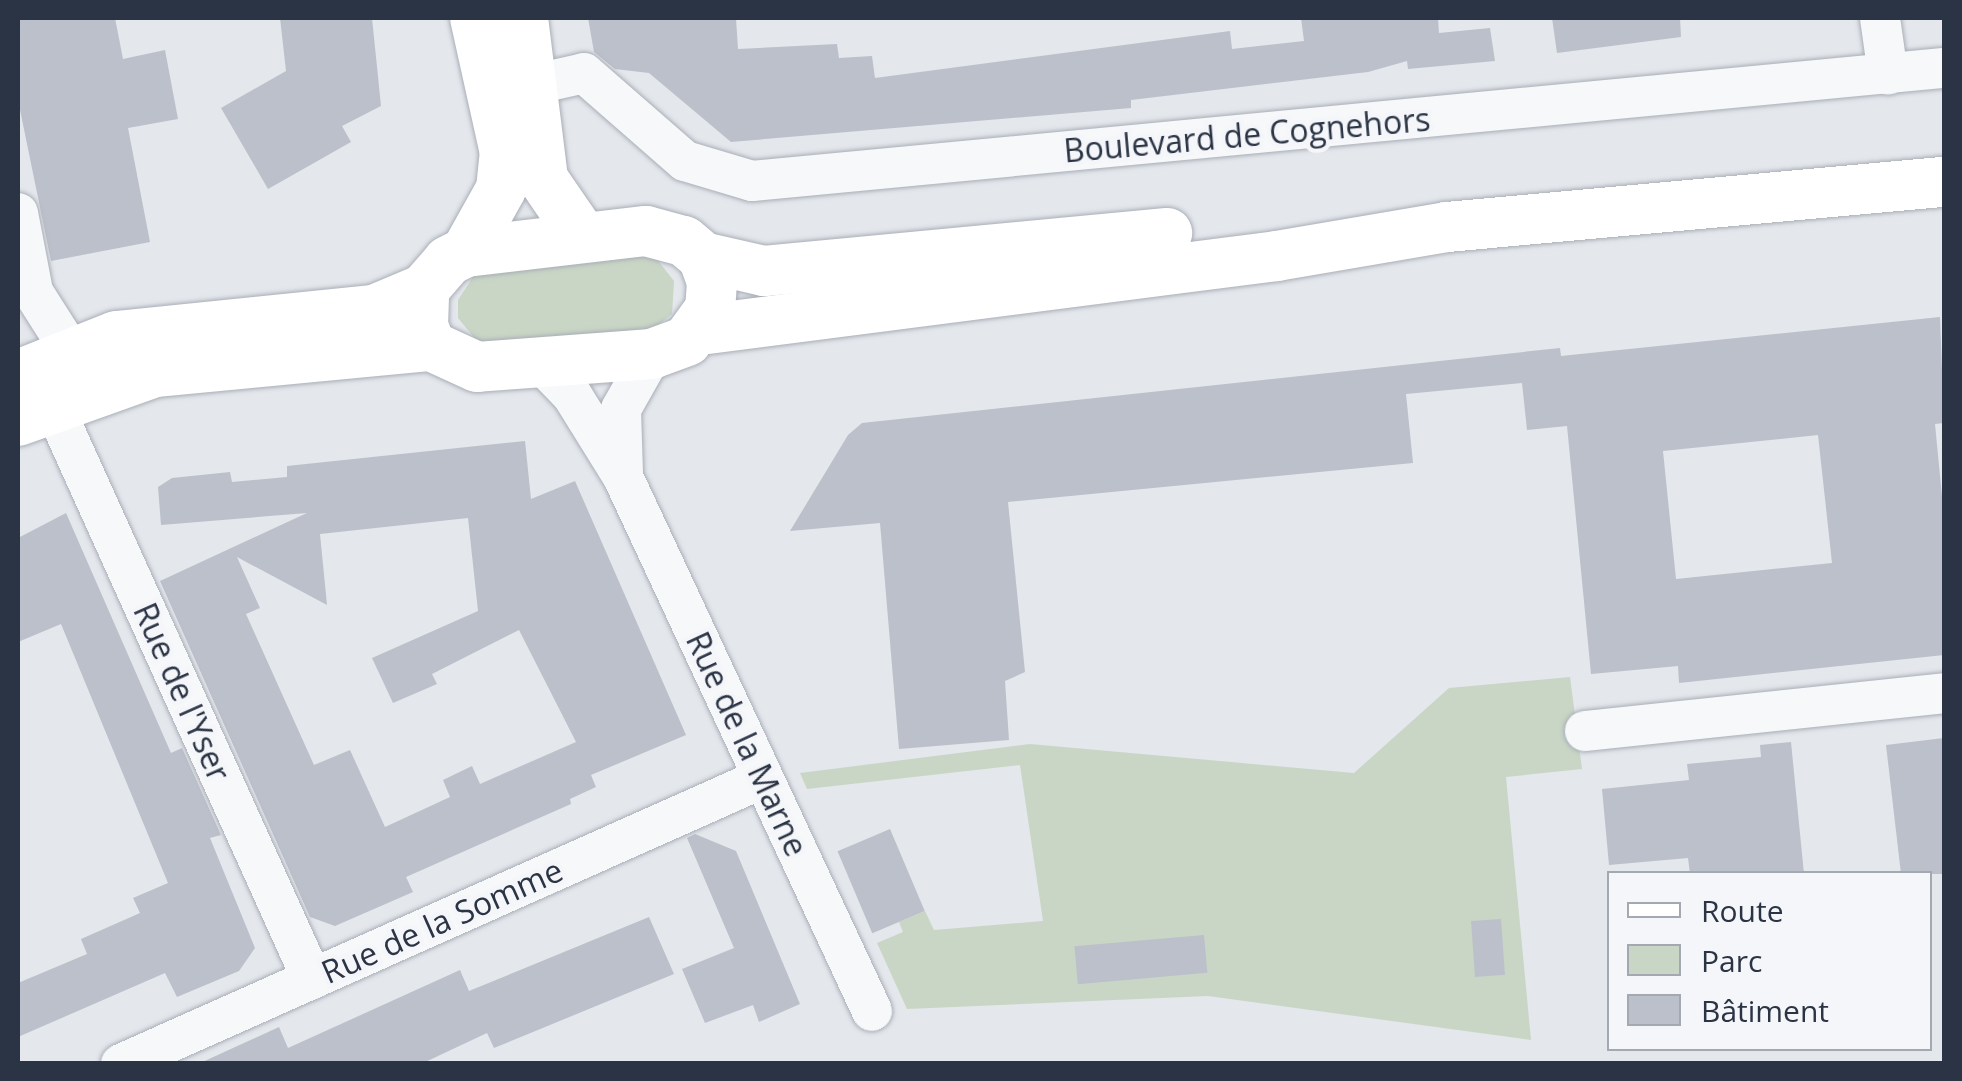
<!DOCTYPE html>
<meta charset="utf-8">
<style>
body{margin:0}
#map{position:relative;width:1962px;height:1081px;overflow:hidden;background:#e4e7ec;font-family:"Open Sans",sans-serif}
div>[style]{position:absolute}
.green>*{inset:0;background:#c9d6c5}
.building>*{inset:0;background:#bbc0ca;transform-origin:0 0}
.roads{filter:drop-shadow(0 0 2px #a9aeb7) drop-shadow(0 0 2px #a9aeb7)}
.minor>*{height:40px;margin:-20px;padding:0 20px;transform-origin:20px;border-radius:20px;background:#f7f8fa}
.major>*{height:50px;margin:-25px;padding:0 25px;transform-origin:25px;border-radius:25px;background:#fff}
span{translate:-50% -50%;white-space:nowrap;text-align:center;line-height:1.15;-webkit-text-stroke:9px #f4f6f9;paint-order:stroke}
.street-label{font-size:32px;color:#2b3445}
.frame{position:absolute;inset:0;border:20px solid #2b3445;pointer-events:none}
.legend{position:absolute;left:1607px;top:871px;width:325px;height:180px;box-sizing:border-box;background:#f4f6f9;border:2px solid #a4a8b1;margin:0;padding:12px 18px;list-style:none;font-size:30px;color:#2b3445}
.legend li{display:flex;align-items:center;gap:20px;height:50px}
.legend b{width:50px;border:2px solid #a4a8b1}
</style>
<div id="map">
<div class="green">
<i style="clip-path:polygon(626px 250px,656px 258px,674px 281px,672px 314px,644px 336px,480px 345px,458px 318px,458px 300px,477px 271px)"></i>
<i style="clip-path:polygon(1570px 677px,1582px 769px,1506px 777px,1531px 1040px,1208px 996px,907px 1009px,877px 943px,903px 932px,899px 922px,925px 911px,934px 930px,1043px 921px,1020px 765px,807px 789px,800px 773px,1030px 744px,1354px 773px,1449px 688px)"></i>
</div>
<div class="building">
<i style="clip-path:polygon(18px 18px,115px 18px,123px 59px,165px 50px,178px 119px,128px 128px,150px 242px,51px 261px,18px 100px)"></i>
<i style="clip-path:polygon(280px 18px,372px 18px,381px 106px,342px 126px,351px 142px,268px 189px,221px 108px,286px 71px)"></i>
<i style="clip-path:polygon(588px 18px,736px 18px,738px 49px,837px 44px,839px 58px,872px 56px,875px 78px,1230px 31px,1232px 49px,1304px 41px,1301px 18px,1438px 18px,1439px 33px,1490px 28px,1495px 61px,1408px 69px,1407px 61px,1368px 72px,1131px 100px,1131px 108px,731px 142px,649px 73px,615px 69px,594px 52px)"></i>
<i style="clip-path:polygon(1552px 18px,1680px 18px,1681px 37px,1557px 53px)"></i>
<i style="clip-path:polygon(evenodd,1940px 317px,1944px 423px,1935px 424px,1944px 517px,1944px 655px,1679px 683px,1678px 666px,1591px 674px,1567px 426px,1527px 430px,1522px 383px,1406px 394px,1413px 463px,1008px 502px,1025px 672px,1005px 681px,1009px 740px,899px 749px,880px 523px,790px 531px,848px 435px,862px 423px,1560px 348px,1561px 356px,1940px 317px,1818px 435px,1832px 563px,1676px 579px,1663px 451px,1818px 435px)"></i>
<i style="clip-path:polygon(evenodd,525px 441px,531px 499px,575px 481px,686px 735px,591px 775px,596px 787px,570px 799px,571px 804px,406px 877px,413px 892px,335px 926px,310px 917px,160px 581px,307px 513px,161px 525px,158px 487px,172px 478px,230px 472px,232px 482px,287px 477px,287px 466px,525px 441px,468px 518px,478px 611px,372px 658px,393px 703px,437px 684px,432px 674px,519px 630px,576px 742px,480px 784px,472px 766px,443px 780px,450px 797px,385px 827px,350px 750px,314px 765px,246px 614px,260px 608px,237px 557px,327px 605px,320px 534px,468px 518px)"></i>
<i style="clip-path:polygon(66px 513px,171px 753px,182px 748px,221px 835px,210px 838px,255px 948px,239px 971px,177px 997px,165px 973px,18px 1037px,18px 983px,87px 954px,81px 939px,140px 913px,133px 898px,168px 883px,61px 624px,18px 642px,18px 538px)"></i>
<i style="clip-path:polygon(1944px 738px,1944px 874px,1901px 874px,1886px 745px)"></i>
<i style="clip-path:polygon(1791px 742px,1804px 874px,1690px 874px,1688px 858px,1609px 865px,1602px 789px,1689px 780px,1687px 764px,1761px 757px,1760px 745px)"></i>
<i style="left:890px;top:829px;width:89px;height:57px;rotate:67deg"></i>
<i style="clip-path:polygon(695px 834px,736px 851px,800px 1004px,759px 1022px,753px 1005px,705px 1023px,682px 969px,734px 948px,687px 838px)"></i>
<i style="clip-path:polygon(649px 917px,674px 974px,494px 1048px,487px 1033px,421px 1064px,198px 1064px,279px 1027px,288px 1048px,460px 970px,469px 991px)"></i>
<i style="left:1501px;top:919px;width:56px;height:30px;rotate:86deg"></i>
<i style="left:1204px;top:935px;width:38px;height:130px;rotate:85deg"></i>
</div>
<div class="roads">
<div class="minor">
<i style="left:1880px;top:18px;width:57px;rotate:81.9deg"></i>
<i style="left:527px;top:86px;width:58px;rotate:-12.8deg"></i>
<i style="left:584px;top:73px;width:134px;rotate:41.1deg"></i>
<i style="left:685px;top:161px;width:70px;rotate:16.6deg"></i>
<i style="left:752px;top:181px;width:1197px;rotate:-5.42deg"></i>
<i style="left:18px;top:213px;width:80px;rotate:79.2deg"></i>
<i style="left:33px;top:292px;width:69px;rotate:57.5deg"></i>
<i style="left:542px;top:364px;width:43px;rotate:45.9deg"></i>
<i style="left:572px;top:395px;width:97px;rotate:58.1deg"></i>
<i style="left:623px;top:477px;width:589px;rotate:65deg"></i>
<i style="left:53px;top:405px;width:630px;rotate:65.71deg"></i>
<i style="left:623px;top:473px;width:64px;rotate:-91.8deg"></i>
<i style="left:621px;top:409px;width:63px;rotate:-60.6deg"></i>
<i style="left:1585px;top:731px;width:361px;rotate:-6deg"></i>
<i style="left:121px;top:1064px;width:703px;rotate:-24.01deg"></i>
</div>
<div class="major">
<i style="left:523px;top:18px;width:162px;rotate:82.9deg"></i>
<i style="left:543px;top:179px;width:69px;rotate:55.6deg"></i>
<i style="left:646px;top:231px;width:39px;rotate:15deg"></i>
<i style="left:684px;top:241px;width:25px;rotate:40deg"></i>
<i style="left:703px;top:257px;width:27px;rotate:70deg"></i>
<i style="left:712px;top:282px;width:27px;rotate:94deg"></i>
<i style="left:710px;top:309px;width:39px;rotate:126deg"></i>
<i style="left:687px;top:341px;width:37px;rotate:160deg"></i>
<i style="left:652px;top:354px;width:175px;rotate:175.8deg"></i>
<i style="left:477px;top:367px;width:51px;rotate:-155.5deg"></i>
<i style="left:431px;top:346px;width:22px;rotate:-112deg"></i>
<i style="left:423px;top:326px;width:37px;rotate:-88deg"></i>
<i style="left:424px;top:289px;width:37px;rotate:-49deg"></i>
<i style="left:448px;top:261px;width:20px;rotate:-27deg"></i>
<i style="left:466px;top:252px;width:181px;rotate:-6.7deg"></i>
<i style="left:466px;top:252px;width:72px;rotate:-60.9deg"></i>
<i style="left:501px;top:189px;width:36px;rotate:-84deg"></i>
<i style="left:505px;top:153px;width:138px;rotate:-102.5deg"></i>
<i style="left:703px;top:257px;width:63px;rotate:12.9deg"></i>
<i style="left:764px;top:271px;width:405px;rotate:-5.4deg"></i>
<i style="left:700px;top:330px;width:582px;rotate:-7.31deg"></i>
<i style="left:1277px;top:256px;width:172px;rotate:-9.7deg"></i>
<i style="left:1447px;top:227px;width:499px;rotate:-5.2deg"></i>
<i style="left:18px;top:375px;width:105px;rotate:-21.7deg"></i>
<i style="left:116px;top:336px;width:259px;rotate:-5.8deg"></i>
<i style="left:374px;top:310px;width:54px;rotate:-22.8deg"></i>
<i style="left:18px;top:421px;width:145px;rotate:-19.7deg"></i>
<i style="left:155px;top:372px;width:277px;rotate:-5.4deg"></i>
</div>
</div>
<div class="street-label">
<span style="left:1247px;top:135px;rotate:-5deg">Boulevard de Cognehors</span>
<span style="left:182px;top:692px;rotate:66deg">Rue de l'Yser</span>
<span style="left:747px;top:744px;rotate:65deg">Rue de la Marne</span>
<span style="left:442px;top:921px;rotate:-24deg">Rue de la Somme</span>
</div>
<div class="frame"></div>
<ul class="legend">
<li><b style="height:12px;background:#fff"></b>Route</li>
<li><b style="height:28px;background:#c9d6c5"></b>Parc</li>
<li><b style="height:28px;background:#bbc0ca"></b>Bâtiment</li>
</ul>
</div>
